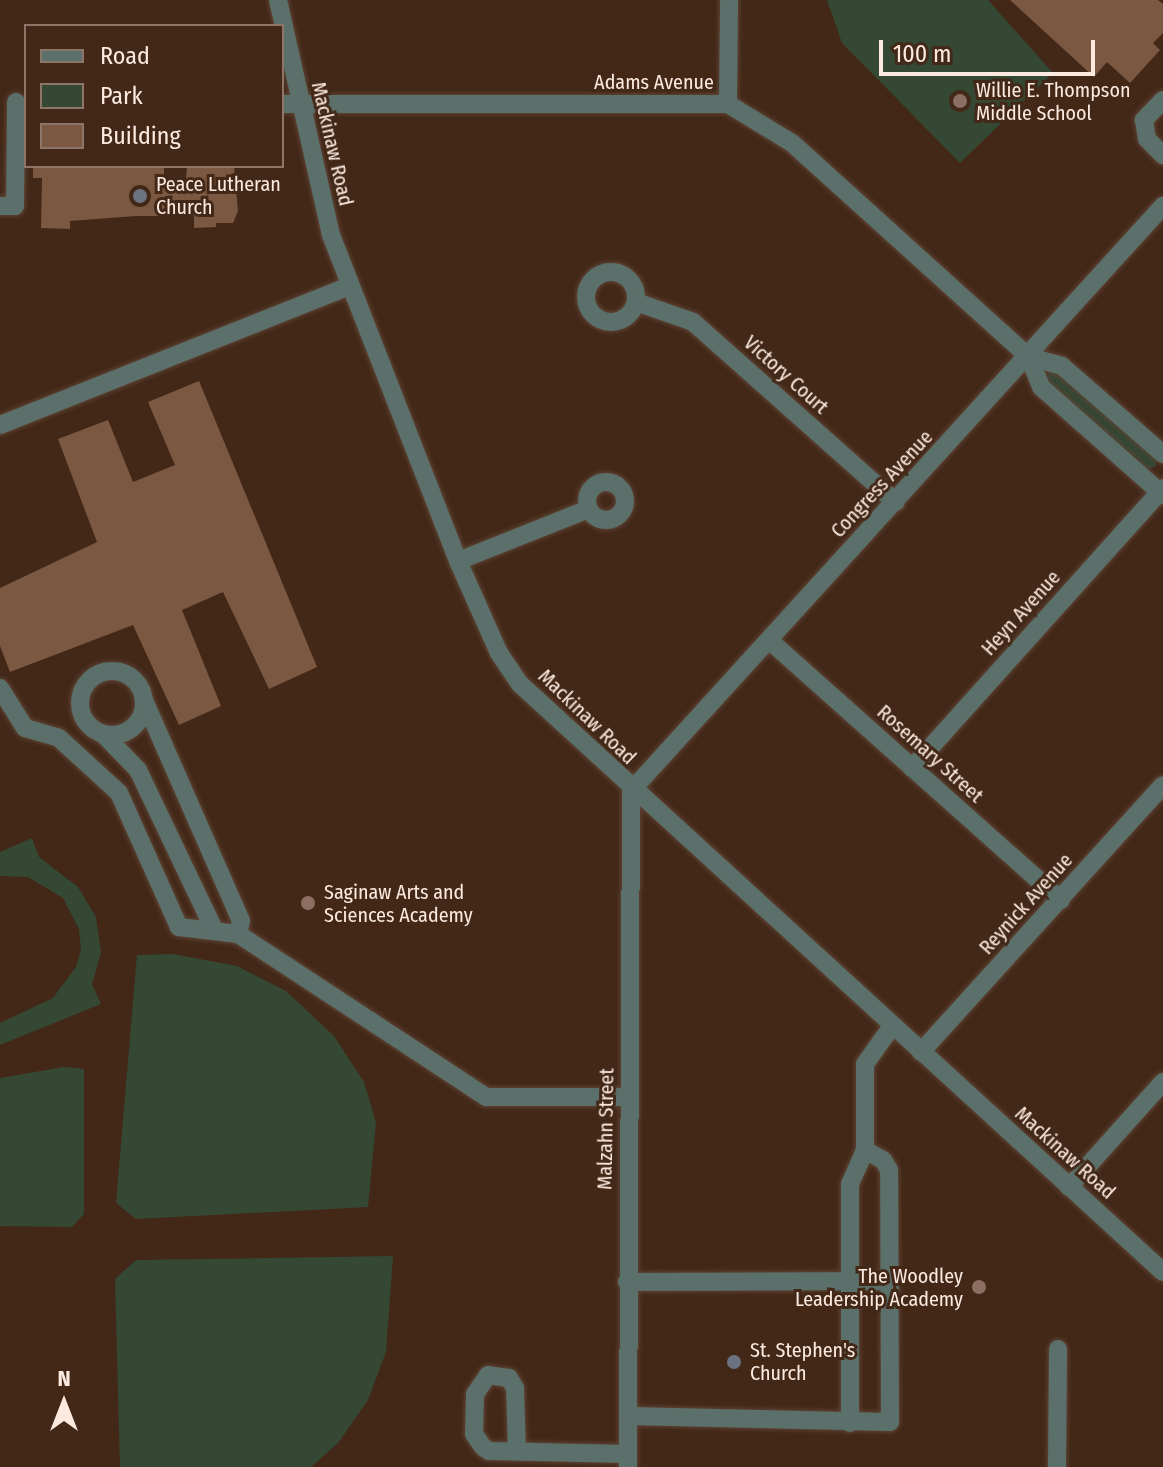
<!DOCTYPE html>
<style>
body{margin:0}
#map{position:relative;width:1163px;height:1467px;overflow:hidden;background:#432818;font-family:"Fira Sans Condensed",sans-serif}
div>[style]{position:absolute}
.green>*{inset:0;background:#344834}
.building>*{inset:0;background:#7b5842}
.roads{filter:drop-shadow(0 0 2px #5d4334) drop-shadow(0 0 2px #5d4334)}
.minor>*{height:18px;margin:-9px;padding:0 9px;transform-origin:9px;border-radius:9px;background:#5b706a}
.minor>.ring{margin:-9px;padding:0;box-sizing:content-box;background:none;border:18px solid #5b706a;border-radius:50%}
.dots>*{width:22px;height:22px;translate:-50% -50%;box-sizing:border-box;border:4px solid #432818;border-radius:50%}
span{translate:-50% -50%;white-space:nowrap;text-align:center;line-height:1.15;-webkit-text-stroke:6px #432818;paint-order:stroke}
.street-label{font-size:20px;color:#fceae0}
.poi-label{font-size:20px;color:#fceae0}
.left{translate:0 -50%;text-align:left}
.right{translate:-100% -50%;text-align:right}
.legend{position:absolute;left:24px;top:24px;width:260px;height:144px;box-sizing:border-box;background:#432818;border:2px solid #8d7668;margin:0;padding:10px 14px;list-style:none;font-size:24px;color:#fceae0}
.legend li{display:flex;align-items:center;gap:16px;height:40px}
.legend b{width:40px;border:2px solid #8d7668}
.north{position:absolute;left:24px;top:1363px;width:80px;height:80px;-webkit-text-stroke:6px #432818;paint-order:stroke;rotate:0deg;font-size:22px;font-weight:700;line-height:32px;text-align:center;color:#fceae0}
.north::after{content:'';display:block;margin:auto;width:28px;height:36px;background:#fceae0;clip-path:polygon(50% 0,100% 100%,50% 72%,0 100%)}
.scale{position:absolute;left:879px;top:40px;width:216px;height:36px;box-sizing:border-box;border:4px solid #fceae0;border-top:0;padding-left:10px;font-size:24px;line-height:28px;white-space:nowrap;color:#fceae0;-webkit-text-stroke:6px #432818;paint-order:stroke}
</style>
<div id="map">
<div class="green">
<i style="clip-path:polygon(827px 0,988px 0,1053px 73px,960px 163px,842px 43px)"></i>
<i style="clip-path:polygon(1051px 369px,1156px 456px,1156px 466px,1147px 470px,1045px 379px)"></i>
<i style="clip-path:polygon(32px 838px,39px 857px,78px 887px,96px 917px,101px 953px,92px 984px,101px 1004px,0 1045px,0 1023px,53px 998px,76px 967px,81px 949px,79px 929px,63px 898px,28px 877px,0 876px,0 852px)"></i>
<i style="clip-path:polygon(173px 954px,237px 966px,286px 991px,334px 1036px,364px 1082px,376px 1123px,368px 1207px,136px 1219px,116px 1203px,137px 955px)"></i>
<i style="clip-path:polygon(64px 1067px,84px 1069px,84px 1214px,72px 1227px,0 1226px,0 1078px)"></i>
<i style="clip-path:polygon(393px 1256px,386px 1352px,368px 1400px,338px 1443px,311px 1467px,120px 1467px,115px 1279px,136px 1260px)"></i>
</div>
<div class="building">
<i style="clip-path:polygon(1010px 0,1158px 0,1163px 4px,1163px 33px,1153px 43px,1160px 50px,1130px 83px,1107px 62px,1094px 77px)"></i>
<i style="clip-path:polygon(33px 166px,164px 166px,164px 179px,186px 179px,187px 166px,234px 166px,238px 211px,233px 223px,216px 223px,216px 227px,194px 228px,194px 216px,136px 216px,70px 221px,70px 229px,41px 228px,42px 178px,33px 178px)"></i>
<i style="clip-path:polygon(199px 381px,317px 667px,269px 689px,223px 592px,182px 610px,221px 706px,179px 725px,133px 625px,10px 672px,0 646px,0 588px,97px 542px,58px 439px,108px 420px,133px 482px,175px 465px,148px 402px)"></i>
</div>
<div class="roads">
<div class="minor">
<i style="left:278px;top:0;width:241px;rotate:77.3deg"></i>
<i style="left:331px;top:235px;width:350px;rotate:68.7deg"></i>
<i style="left:458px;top:561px;width:101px;rotate:66deg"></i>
<i style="left:499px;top:653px;width:37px;rotate:56deg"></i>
<i style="left:520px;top:684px;width:871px;rotate:42.44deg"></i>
<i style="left:1163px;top:100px;width:28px;rotate:134deg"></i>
<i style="left:1144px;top:120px;width:19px;rotate:81deg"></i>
<i style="left:1147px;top:139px;width:23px;rotate:45deg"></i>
<i style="left:282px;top:104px;width:446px"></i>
<i style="left:728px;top:104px;width:75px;rotate:31.4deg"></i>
<i style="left:792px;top:143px;width:319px;rotate:42.1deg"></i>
<i style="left:728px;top:104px;width:104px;rotate:-89.4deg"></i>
<i style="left:0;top:206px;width:15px"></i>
<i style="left:15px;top:206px;width:104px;rotate:-89.4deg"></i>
<i class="ring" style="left:586px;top:272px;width:32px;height:32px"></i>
<i style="left:636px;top:302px;width:60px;rotate:19.3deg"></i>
<i style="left:693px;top:322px;width:271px;rotate:41.6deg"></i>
<i style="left:1029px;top:357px;width:32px;rotate:68deg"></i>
<i style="left:1041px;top:387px;width:163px;rotate:41.5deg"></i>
<i style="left:1029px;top:357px;width:34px;rotate:15deg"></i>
<i style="left:1062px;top:366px;width:134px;rotate:41.1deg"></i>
<i style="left:0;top:425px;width:377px;rotate:-21.7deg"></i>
<i class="ring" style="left:587px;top:482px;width:20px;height:20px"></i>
<i style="left:458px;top:561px;width:141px;rotate:-21.7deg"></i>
<i style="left:769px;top:640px;width:391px;rotate:41.7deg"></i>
<i class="ring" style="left:80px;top:671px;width:46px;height:46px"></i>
<i style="left:0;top:688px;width:47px;rotate:58deg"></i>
<i style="left:25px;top:728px;width:35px;rotate:16deg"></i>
<i style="left:59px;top:738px;width:81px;rotate:42.5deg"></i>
<i style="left:119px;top:793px;width:147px;rotate:65.9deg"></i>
<i style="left:179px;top:927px;width:59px;rotate:6.8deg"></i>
<i style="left:238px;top:934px;width:297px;rotate:33.3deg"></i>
<i style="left:486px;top:1097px;width:142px"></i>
<i style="left:144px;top:700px;width:241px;rotate:66.3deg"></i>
<i style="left:241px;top:921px;width:13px;rotate:103deg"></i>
<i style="left:103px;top:734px;width:50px;rotate:45.8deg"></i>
<i style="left:138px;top:770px;width:176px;rotate:64.5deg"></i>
<i style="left:912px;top:768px;width:376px;rotate:-48.1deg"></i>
<i style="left:631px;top:791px;width:791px;rotate:-47.72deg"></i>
<i style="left:921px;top:1052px;width:360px;rotate:-47.8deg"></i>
<i style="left:1069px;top:1187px;width:141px;rotate:-48.2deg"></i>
<i style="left:627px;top:1282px;width:263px;rotate:-0.2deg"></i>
<i style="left:628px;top:1416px;width:262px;rotate:1.3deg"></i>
<i style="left:890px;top:1422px;width:252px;rotate:-90.2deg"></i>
<i style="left:889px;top:1170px;width:12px;rotate:-121deg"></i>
<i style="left:883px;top:1160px;width:21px;rotate:-151deg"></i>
<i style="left:850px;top:1423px;width:239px;rotate:-90deg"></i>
<i style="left:850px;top:1184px;width:37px;rotate:-66deg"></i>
<i style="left:865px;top:1150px;width:86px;rotate:-90deg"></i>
<i style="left:865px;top:1064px;width:47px;rotate:-54.6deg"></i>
<i style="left:517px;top:1451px;width:63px;rotate:-91.8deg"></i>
<i style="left:515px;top:1388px;width:12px;rotate:-121deg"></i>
<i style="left:509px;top:1378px;width:21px;rotate:-172deg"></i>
<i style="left:488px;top:1375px;width:23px;rotate:124deg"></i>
<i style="left:475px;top:1394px;width:40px;rotate:91.4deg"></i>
<i style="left:474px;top:1434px;width:16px;rotate:55deg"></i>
<i style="left:483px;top:1447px;width:7px;rotate:34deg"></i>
<i style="left:489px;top:1451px;width:139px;rotate:1.2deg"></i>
<i style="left:628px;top:1467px;width:676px;rotate:-89.75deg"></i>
<i style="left:1057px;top:1467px;width:118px;rotate:-89.5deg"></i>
</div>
</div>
<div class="dots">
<i style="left:960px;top:101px;background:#8d6e63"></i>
<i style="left:140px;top:196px;background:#6b7280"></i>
<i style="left:308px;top:903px;background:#8d6e63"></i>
<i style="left:979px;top:1287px;background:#8d6e63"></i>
<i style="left:734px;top:1362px;background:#6b7280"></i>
</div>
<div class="street-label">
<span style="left:654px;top:82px">Adams Avenue</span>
<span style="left:332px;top:144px;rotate:77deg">Mackinaw Road</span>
<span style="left:786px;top:375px;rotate:42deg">Victory Court</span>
<span style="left:882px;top:484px;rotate:-47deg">Congress Avenue</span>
<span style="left:1021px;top:613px;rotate:-48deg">Heyn Avenue</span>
<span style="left:587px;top:717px;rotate:44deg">Mackinaw Road</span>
<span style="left:930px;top:754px;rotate:42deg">Rosemary Street</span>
<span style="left:1026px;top:904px;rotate:-48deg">Reynick Avenue</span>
<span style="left:606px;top:1129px;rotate:-89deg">Malzahn Street</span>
<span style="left:1065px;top:1153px;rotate:42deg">Mackinaw Road</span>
</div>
<div class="poi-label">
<span class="left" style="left:976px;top:102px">Willie E. Thompson<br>Middle School</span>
<span class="left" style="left:156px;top:196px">Peace Lutheran<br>Church</span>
<span class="left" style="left:324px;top:904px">Saginaw Arts and<br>Sciences Academy</span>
<span class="right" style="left:963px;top:1288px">The Woodley<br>Leadership Academy</span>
<span class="left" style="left:750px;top:1362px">St. Stephen's<br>Church</span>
</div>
<ul class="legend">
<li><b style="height:10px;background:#5b706a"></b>Road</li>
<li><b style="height:22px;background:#344834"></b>Park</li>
<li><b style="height:22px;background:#7b5842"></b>Building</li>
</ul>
<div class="north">N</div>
<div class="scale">100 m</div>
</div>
